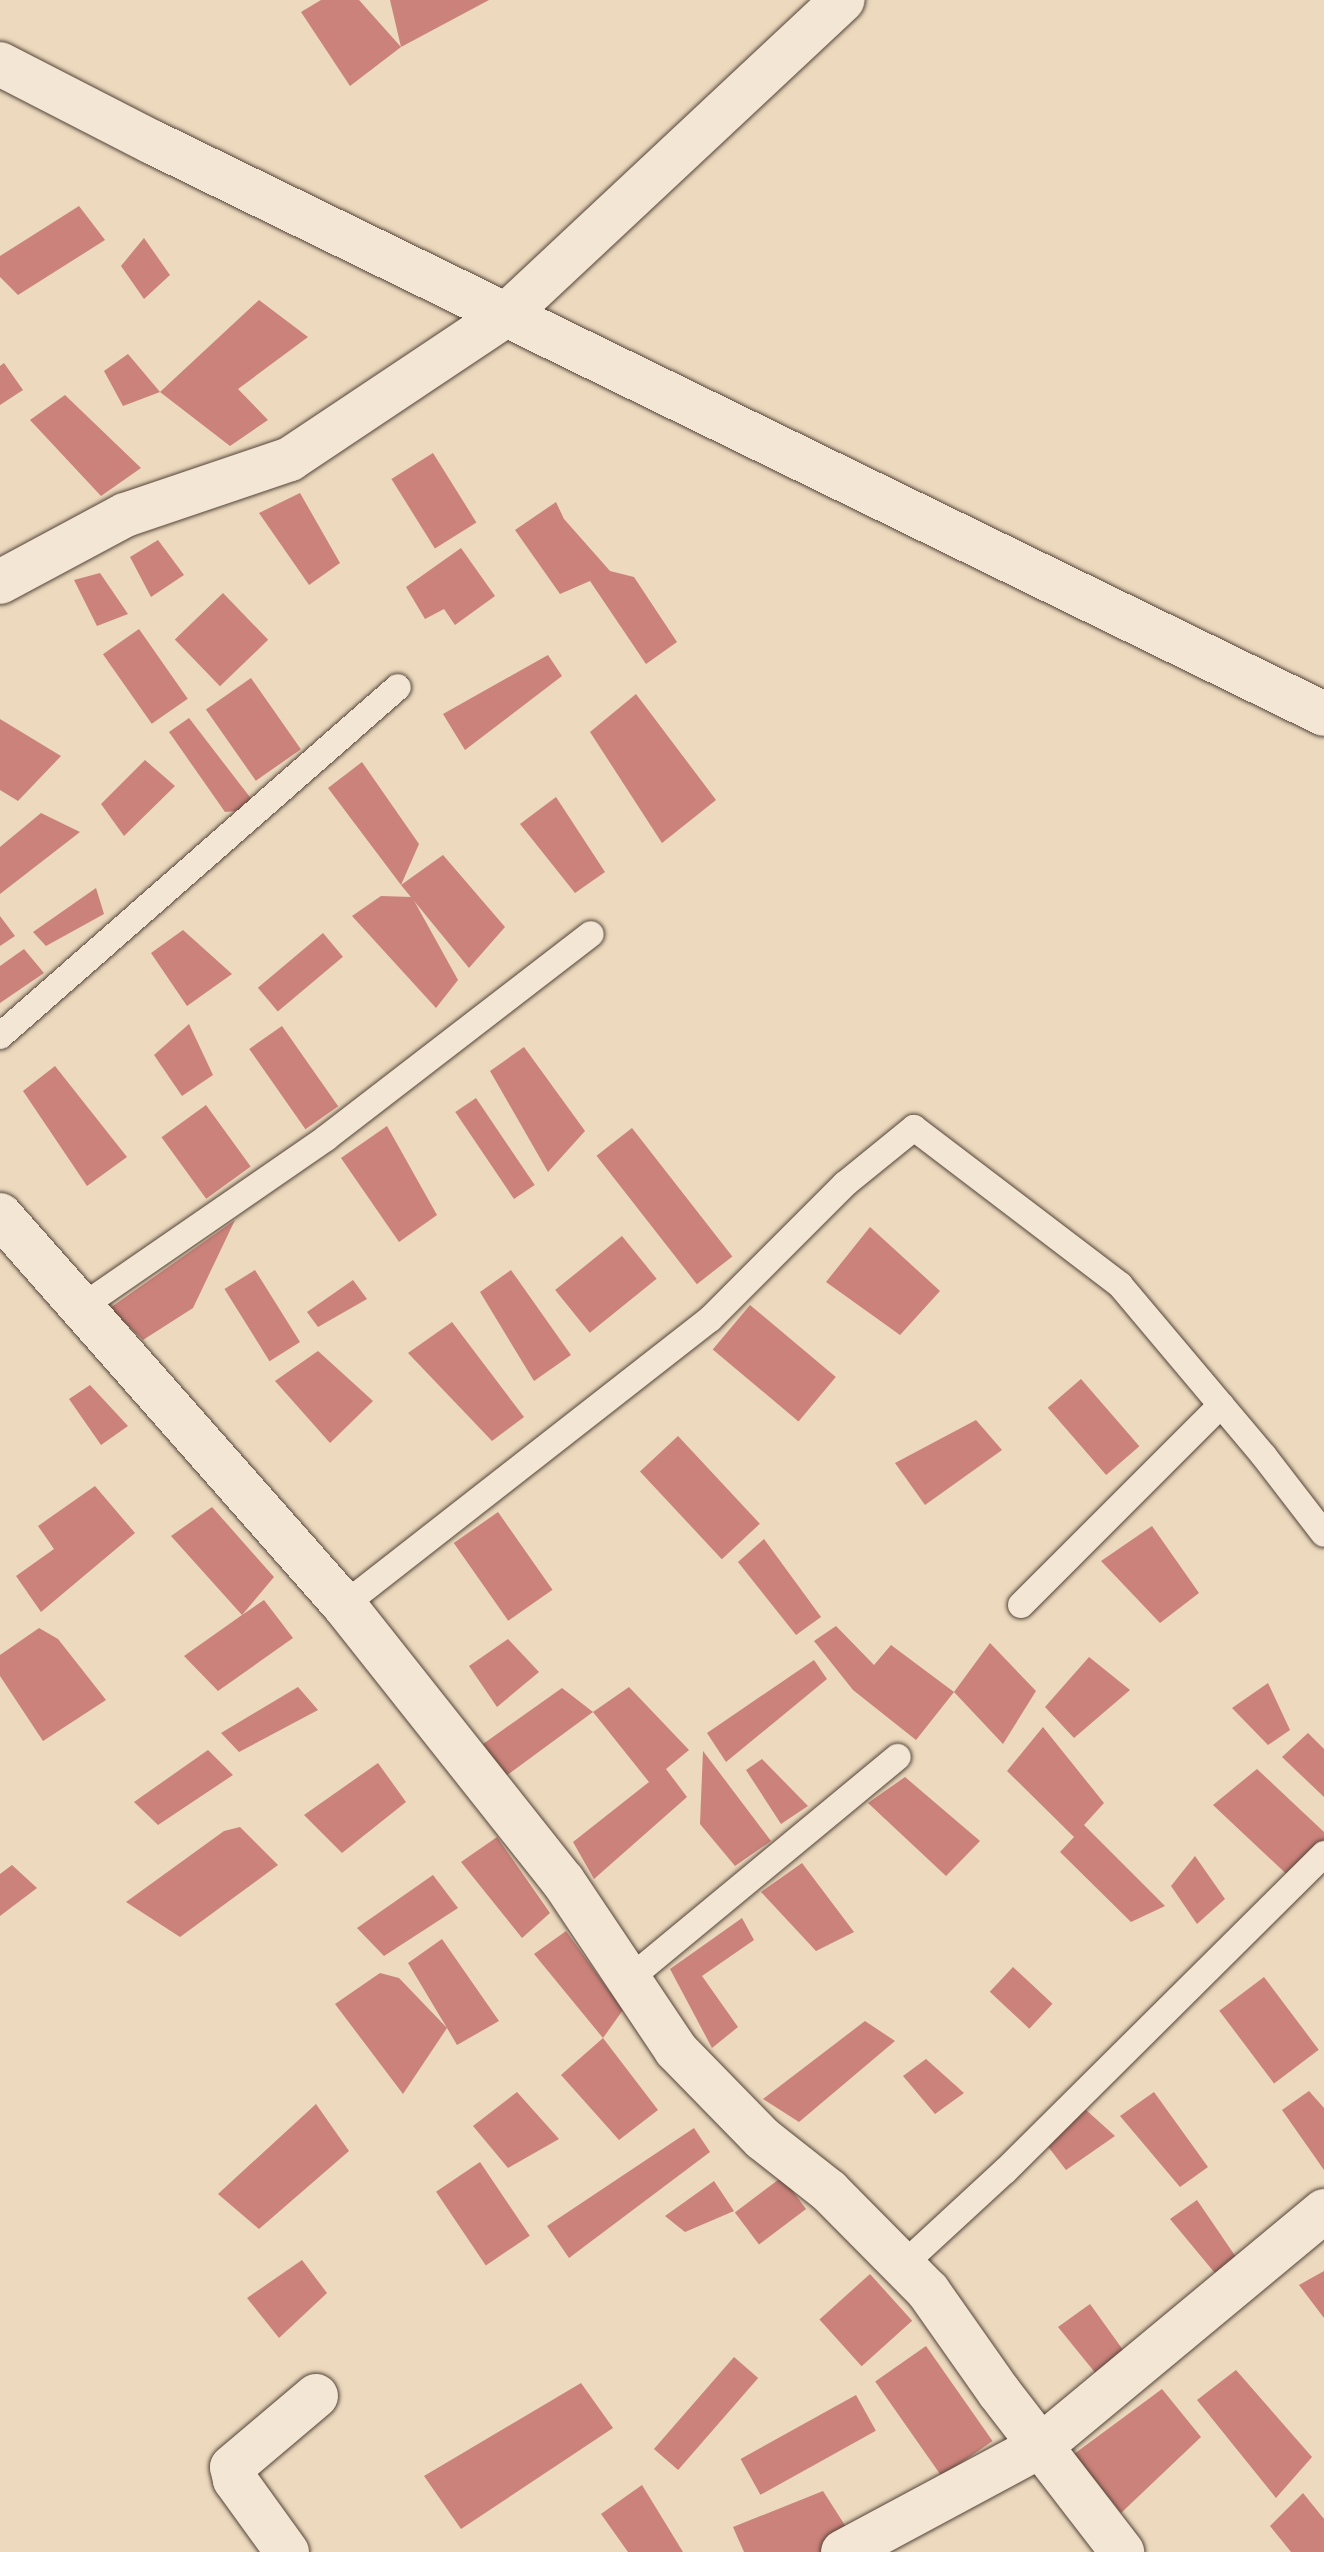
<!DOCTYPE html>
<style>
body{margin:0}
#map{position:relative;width:1324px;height:2552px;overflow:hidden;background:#ecd9be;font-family:"Old Standard TT",serif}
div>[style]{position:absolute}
.building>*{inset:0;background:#cb827b;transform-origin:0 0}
.roads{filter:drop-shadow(0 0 2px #544438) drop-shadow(0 0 2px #544438)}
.service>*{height:26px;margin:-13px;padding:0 13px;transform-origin:13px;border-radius:13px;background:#f3e6d5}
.minor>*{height:44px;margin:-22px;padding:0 22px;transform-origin:22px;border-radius:22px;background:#f3e6d5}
span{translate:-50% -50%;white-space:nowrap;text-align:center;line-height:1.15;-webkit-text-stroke:8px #f3e6d5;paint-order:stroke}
</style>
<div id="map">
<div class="building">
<i style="clip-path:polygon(321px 0,359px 0,401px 47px,350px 86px,301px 12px)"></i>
<i style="clip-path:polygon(390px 0,489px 0,401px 47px)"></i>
<i style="clip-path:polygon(79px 206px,105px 240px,18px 295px,0 277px,0 256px)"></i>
<i style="clip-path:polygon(144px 238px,170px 275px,144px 299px,121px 266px)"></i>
<i style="clip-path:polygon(259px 300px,308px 337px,238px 389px,268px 420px,230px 446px,160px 392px)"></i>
<i style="clip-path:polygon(128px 354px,160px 392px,123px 406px,104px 371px)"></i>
<i style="clip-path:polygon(4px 363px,23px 390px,0 405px,0 366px)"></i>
<i style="clip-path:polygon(65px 395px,141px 468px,101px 496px,30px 420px)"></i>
<i style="left:433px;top:453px;width:82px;height:49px;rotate:58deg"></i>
<i style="clip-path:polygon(300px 493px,340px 563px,309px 585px,259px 513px)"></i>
<i style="clip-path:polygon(556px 502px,564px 519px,610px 571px,634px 577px,677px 642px,646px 664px,590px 581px,560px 594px,515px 530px)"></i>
<i style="clip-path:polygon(158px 540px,184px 575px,151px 597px,130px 557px)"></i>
<i style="clip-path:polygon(461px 548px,495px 596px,455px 625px,444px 609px,425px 619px,406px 587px)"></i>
<i style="clip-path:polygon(100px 573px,128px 614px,97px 626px,74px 580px)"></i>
<i style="left:223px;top:593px;width:65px;height:67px;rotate:46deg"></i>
<i style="left:139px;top:629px;width:85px;height:44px;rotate:55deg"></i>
<i style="clip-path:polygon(548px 655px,562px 676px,465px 750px,443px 714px)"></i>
<i style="left:251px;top:678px;width:87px;height:55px;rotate:55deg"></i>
<i style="clip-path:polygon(636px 694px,716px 800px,662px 843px,590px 732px)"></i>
<i style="clip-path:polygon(189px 718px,259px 809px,225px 812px,169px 732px)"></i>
<i style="clip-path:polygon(0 719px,61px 756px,18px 801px,0 790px)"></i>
<i style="clip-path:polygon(145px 760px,175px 786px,124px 836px,101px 804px)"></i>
<i style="clip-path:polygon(362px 762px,419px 844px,401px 885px,328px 788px)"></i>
<i style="clip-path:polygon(556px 797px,605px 872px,575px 893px,520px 824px)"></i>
<i style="clip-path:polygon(41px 813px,80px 832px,0 894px,0 847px)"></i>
<i style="clip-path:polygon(443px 855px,505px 927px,469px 968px,401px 885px)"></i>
<i style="clip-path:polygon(96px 888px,104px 914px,46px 946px,33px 932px)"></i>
<i style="clip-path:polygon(381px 896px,412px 897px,458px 980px,436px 1008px,352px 916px)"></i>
<i style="clip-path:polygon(0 916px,15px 936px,0 946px)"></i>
<i style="clip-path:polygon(183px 930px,232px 974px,187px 1006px,151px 953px)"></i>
<i style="left:323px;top:933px;width:31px;height:85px;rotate:50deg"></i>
<i style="clip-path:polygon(24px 949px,44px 973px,0 1003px,0 966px)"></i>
<i style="clip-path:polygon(189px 1024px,213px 1075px,182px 1096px,154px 1055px)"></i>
<i style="left:282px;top:1026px;width:98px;height:40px;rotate:55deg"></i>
<i style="clip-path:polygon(524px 1047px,585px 1131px,548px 1172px,490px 1071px)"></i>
<i style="clip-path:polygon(55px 1066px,127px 1157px,87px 1186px,23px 1091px)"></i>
<i style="left:476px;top:1098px;width:105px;height:25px;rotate:56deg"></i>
<i style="left:206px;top:1105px;width:76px;height:55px;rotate:54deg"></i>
<i style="clip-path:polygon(387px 1126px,437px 1215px,399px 1242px,341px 1158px)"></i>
<i style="left:632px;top:1128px;width:163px;height:45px;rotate:52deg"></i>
<i style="clip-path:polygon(235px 1220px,193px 1308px,143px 1340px,110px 1308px)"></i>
<i style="clip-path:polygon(870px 1227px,940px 1291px,900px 1335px,826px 1282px)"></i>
<i style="left:622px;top:1236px;width:55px;height:86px;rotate:51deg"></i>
<i style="left:255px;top:1270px;width:85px;height:36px;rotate:58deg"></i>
<i style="clip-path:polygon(511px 1270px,571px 1355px,534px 1381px,480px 1292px)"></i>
<i style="clip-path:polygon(353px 1280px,367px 1299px,318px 1327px,307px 1312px)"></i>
<i style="left:750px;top:1305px;width:112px;height:58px;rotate:40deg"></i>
<i style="clip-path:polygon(452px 1322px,524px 1417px,492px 1441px,408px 1353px)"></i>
<i style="clip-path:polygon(318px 1351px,373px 1401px,330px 1443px,275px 1381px)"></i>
<i style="left:1081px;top:1379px;width:89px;height:44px;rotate:49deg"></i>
<i style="clip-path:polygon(90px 1385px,128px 1426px,101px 1445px,69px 1399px)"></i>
<i style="clip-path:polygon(976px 1420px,1002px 1450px,925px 1505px,895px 1463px)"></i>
<i style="left:678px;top:1436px;width:120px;height:52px;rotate:47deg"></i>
<i style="clip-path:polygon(95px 1486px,135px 1533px,41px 1612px,16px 1576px,54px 1549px,38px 1526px)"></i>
<i style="clip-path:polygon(212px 1507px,274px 1577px,242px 1615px,264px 1600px,293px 1638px,218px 1691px,184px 1656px,242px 1615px,171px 1536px)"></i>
<i style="left:498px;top:1512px;width:95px;height:54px;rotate:55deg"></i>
<i style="clip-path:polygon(1152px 1526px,1199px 1593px,1160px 1623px,1101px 1561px)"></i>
<i style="clip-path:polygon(764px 1539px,821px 1617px,796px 1635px,738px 1562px)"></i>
<i style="clip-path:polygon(836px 1626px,874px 1665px,891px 1645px,954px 1692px,990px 1643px,1036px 1691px,1003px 1744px,954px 1692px,916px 1740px,853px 1690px,814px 1641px)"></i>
<i style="clip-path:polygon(39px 1628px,58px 1639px,106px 1700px,43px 1741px,0 1676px,0 1655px)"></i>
<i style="clip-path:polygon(508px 1639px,539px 1672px,497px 1707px,469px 1666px)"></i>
<i style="clip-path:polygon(1089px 1657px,1130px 1690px,1074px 1738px,1045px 1707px)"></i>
<i style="clip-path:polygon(814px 1660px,827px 1679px,726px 1762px,707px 1733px)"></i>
<i style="clip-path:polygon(1268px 1683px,1290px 1730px,1268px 1745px,1232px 1708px)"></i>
<i style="clip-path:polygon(298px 1687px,318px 1710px,239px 1752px,221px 1733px)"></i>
<i style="clip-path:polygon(629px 1687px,689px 1750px,666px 1769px,687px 1797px,594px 1879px,573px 1842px,649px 1782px,593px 1712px)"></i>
<i style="clip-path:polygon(562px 1688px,593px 1712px,506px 1776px,483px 1744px)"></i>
<i style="clip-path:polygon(1043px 1727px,1104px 1803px,1084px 1825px,1165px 1906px,1131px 1922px,1060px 1852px,1074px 1837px,1007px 1771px)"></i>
<i style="clip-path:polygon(1308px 1733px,1324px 1749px,1324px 1797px,1282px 1757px)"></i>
<i style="clip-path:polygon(208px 1750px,233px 1775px,158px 1825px,134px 1802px)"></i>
<i style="clip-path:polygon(703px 1751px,771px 1841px,735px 1866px,700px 1824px)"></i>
<i style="clip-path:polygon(762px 1759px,808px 1806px,781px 1824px,746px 1770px)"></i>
<i style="clip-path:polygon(378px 1763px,406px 1802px,342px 1853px,304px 1815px)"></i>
<i style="clip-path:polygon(1257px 1769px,1324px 1832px,1324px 1854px,1296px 1883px,1213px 1805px)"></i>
<i style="clip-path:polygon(905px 1777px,980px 1841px,946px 1876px,868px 1803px)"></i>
<i style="clip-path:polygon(240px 1827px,278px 1865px,180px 1937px,126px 1902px,224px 1831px)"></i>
<i style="clip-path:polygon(497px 1837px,550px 1913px,522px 1938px,461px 1862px)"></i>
<i style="clip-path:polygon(1195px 1856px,1225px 1899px,1197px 1924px,1171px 1886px)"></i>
<i style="clip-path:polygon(802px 1863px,854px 1932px,816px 1951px,761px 1892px)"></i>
<i style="clip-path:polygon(12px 1865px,37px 1888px,0 1916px,0 1874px)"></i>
<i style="clip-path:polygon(433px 1875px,458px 1908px,384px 1956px,357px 1928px)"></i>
<i style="clip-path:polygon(742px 1918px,754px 1940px,702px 1976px,738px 2027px,712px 2048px,670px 1969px)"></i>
<i style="clip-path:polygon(566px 1931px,623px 2010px,603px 2038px,534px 1954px)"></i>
<i style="clip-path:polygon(442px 1939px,499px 2021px,457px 2045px,447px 2028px,403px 2094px,335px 2004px,380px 1973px,399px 1978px,447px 2028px,408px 1963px)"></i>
<i style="left:1013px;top:1967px;width:54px;height:34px;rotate:43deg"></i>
<i style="left:1264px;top:1977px;width:91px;height:56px;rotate:53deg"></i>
<i style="clip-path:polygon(865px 2021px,895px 2041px,799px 2122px,763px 2099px)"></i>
<i style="clip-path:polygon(603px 2038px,658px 2110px,619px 2140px,561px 2075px)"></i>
<i style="clip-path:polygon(926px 2059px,964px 2093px,935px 2114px,903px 2076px)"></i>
<i style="clip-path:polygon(1309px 2091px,1324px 2108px,1324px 2170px,1282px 2110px)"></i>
<i style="clip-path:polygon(517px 2092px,559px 2139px,508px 2168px,473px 2126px)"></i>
<i style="clip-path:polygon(1154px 2092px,1208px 2167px,1180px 2187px,1120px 2116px)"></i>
<i style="clip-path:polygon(316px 2104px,349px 2151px,259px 2229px,218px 2194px)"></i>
<i style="clip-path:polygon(1086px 2110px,1115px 2136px,1066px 2170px,1040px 2136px)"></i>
<i style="clip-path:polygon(694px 2128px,710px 2152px,569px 2258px,547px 2226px)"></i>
<i style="left:480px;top:2162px;width:89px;height:53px;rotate:56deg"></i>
<i style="left:782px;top:2177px;width:40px;height:59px;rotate:53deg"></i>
<i style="clip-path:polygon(714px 2181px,734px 2211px,685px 2232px,665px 2216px)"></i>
<i style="clip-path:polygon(1197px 2200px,1238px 2260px,1229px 2290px,1170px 2219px)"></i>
<i style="clip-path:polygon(302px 2260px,327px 2293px,279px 2338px,247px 2298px)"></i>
<i style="clip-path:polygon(1324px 2271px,1324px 2318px,1299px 2285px)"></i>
<i style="left:870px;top:2274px;width:63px;height:68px;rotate:48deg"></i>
<i style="clip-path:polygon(1090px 2304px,1136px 2368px,1097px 2375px,1058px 2327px)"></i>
<i style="left:926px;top:2346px;width:116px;height:62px;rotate:55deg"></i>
<i style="left:734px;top:2357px;width:32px;height:122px;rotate:41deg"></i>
<i style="clip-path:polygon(1236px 2370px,1312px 2457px,1276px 2498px,1197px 2400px)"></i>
<i style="clip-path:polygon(581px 2383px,613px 2428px,461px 2529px,424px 2476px)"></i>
<i style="clip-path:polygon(1162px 2389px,1201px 2437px,1121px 2513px,1074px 2454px)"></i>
<i style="left:856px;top:2395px;width:41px;height:132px;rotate:61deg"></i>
<i style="clip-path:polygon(642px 2485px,683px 2552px,628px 2552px,601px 2514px)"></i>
<i style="clip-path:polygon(823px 2491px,857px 2544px,843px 2552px,744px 2552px,733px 2527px)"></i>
<i style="clip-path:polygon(1303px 2493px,1324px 2519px,1324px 2552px,1291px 2552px,1270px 2526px)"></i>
</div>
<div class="roads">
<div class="service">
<i style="left:0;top:1036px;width:529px;rotate:-41.25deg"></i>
<i style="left:80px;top:1308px;width:299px;rotate:-34.6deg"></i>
<i style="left:326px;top:1138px;width:334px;rotate:-37.6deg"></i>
<i style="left:344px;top:1605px;width:464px;rotate:-38deg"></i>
<i style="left:710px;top:1319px;width:191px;rotate:-45deg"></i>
<i style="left:845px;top:1184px;width:89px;rotate:-39.1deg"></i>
<i style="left:914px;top:1128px;width:259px;rotate:37.3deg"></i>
<i style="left:1120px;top:1285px;width:224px;rotate:49.9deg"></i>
<i style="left:1264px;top:1456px;width:98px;rotate:52.4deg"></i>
<i style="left:1021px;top:1605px;width:283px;rotate:-45deg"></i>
<i style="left:628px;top:1980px;width:350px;rotate:-39.6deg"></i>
<i style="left:903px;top:2265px;width:139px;rotate:-42.7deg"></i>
<i style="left:1005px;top:2171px;width:450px;rotate:-44.8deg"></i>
</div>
<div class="minor">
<i style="left:0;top:64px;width:171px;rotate:27.2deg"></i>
<i style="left:152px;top:142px;width:1304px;rotate:26.01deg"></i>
<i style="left:0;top:582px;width:142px;rotate:-28.2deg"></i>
<i style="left:125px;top:515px;width:174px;rotate:-18.7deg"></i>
<i style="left:290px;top:459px;width:260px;rotate:-33.7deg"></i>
<i style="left:506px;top:315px;width:461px;rotate:-43.1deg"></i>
<i style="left:0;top:1215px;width:520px;rotate:48.59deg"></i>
<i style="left:344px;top:1605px;width:352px;rotate:51.6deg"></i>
<i style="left:563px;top:1881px;width:203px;rotate:56.2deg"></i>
<i style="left:676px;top:2050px;width:124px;rotate:45.7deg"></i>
<i style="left:763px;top:2139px;width:84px;rotate:38.2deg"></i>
<i style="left:829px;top:2191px;width:141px;rotate:45.3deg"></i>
<i style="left:928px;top:2291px;width:123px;rotate:54.9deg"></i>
<i style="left:999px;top:2392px;width:202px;rotate:52.4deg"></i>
<i style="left:287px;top:2552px;width:89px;rotate:-125.8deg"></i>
<i style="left:235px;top:2480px;width:13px;rotate:-103deg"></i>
<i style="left:232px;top:2467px;width:110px;rotate:-40.2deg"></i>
<i style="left:843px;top:2552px;width:225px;rotate:-28.2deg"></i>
<i style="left:1041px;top:2446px;width:368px;rotate:-39.7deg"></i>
</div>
</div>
</div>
